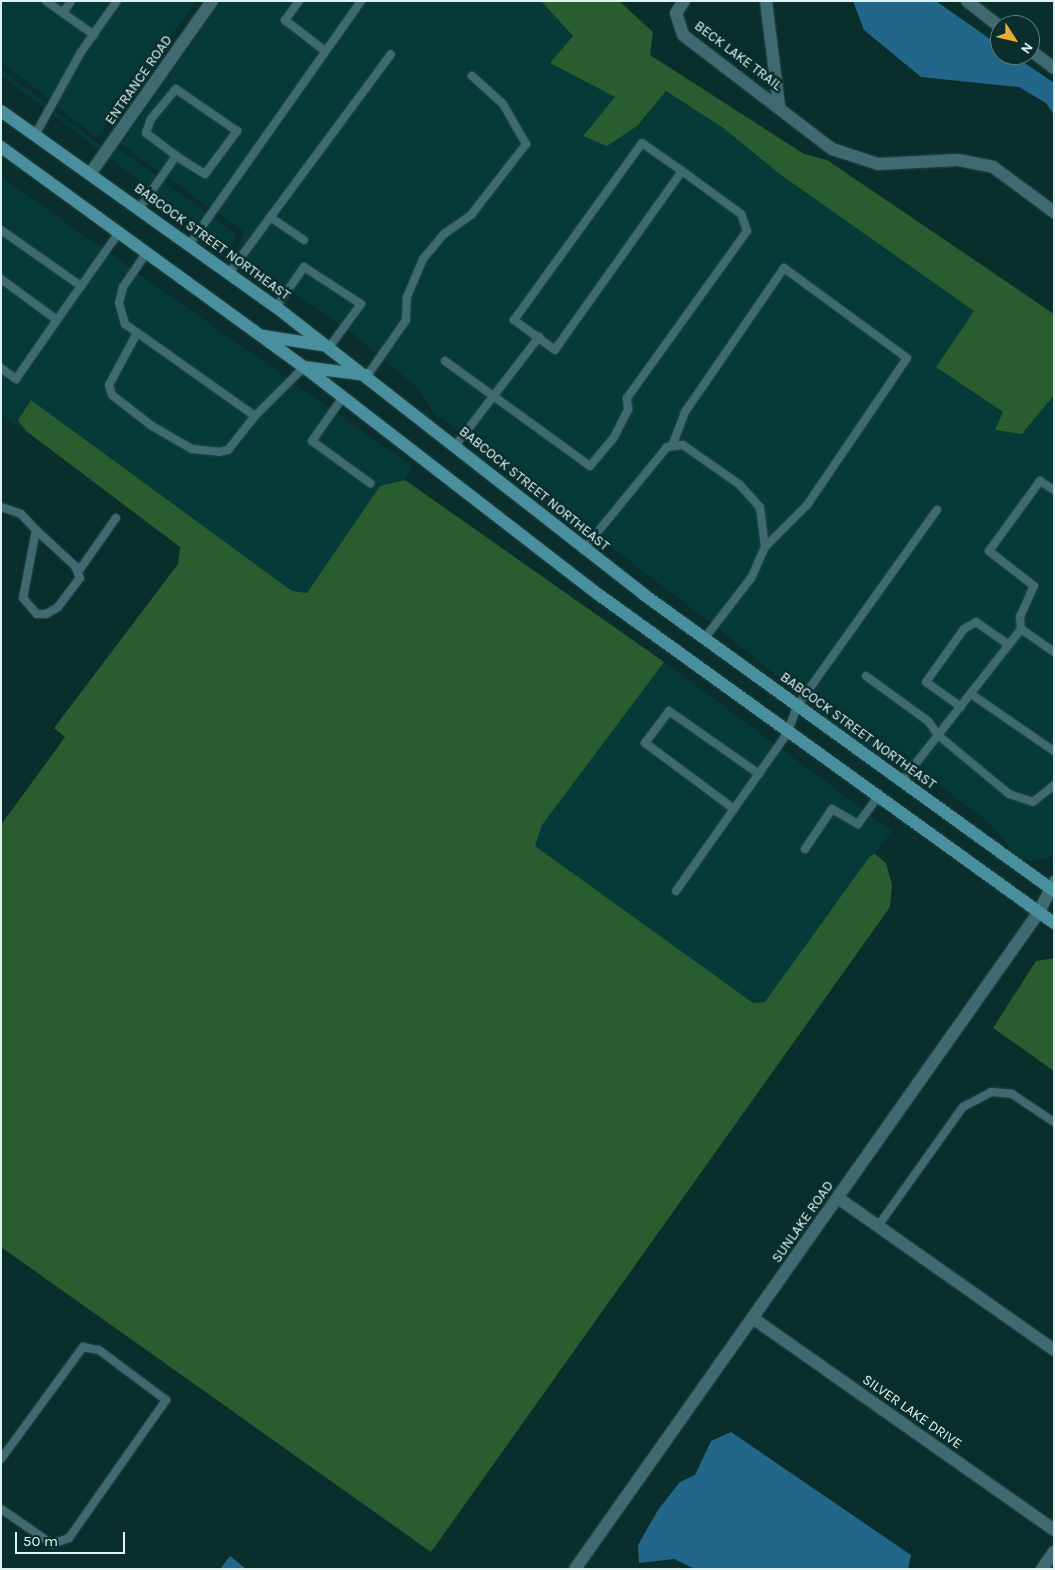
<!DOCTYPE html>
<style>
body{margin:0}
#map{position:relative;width:1055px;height:1570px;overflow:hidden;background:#092e2c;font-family:Karla,sans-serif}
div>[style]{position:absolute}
.built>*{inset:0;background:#063a38}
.green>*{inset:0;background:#295d2f}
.water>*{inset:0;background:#226789}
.roads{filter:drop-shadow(0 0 1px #274948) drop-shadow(0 0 1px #274948)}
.service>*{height:8px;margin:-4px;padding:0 4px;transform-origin:4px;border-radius:4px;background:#406a72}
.minor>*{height:12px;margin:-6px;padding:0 6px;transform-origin:6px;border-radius:6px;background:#406a72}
.secondary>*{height:12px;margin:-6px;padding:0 6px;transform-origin:6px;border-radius:6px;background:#498f9d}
span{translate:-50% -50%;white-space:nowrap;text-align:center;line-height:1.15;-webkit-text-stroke:5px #092e2c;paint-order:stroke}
.street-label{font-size:14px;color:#dff2f1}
.frame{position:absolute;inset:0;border:2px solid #dff2f1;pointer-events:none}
.north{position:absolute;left:990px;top:15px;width:50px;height:50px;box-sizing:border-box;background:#092e2c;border:1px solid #5f7c7b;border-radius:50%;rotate:125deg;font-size:14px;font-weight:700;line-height:20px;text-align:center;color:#dff2f1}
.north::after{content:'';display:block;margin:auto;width:18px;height:22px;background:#e7ac37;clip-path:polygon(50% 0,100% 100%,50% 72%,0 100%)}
.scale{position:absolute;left:15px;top:1532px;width:110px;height:22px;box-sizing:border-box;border:2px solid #dff2f1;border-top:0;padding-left:6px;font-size:15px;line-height:18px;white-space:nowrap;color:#dff2f1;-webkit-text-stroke:4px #092e2c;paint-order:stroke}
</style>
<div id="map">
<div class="built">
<i style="clip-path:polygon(1px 1px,196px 1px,97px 138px,1px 61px)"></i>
<i style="clip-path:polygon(205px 1px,114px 145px,236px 234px,230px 250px,1px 75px,1px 69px,100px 145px)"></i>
<i style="clip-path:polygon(221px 1px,541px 1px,573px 36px,551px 63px,615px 97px,583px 136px,637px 126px,666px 91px,722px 127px,781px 175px,974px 311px,936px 367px,1003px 412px,1022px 434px,1054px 395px,1054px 852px,1048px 858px,1032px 862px,1016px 856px,992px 825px,900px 756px,881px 757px,840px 729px,731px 638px,434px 413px,418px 388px,351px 332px,249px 262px,237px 250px,244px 232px,121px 144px)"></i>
<i style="clip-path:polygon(1px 177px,412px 466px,405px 480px,380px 486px,307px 593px,292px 591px,31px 400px,18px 420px,26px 431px,1px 414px)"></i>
<i style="clip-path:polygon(664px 662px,892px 831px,765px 1002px,753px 1003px,736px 992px,535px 846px,542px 825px)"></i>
</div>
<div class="green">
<i style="clip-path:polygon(541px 1px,619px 1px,653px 32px,650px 55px,804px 154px,827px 160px,1054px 314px,1054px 395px,1022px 434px,995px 430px,1003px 412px,936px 367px,974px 311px,781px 175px,722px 127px,666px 91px,637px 126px,607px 146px,583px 136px,615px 97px,550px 63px,573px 36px)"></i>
<i style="clip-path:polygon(31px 400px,292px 591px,307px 593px,380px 486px,405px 480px,664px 662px,542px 825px,535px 846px,753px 1003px,765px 1002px,870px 856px,875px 854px,886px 863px,892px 885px,890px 907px,431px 1552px,1px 1247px,1px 825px,65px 737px,54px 728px,178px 564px,180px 547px,26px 431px,18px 420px)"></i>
<i style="clip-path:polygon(1054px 958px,1054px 1071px,993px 1028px,1036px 961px)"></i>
</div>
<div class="water">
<i style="clip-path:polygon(853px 1px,936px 1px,1000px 46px,1000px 55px,1013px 55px,1054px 83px,1054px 115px,1046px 103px,1019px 87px,921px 77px,864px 30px)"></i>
<i style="clip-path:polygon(731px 1432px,911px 1555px,908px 1569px,695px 1569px,674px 1559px,639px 1563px,638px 1545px,658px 1510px,680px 1482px,695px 1475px,711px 1441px)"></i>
<i style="clip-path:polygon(230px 1556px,246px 1569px,220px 1569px)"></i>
</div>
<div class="roads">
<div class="service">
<i style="left:46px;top:1px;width:59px;rotate:35.3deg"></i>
<i style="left:299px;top:1px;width:24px;rotate:126deg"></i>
<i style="left:285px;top:20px;width:51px;rotate:37.8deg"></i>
<i style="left:63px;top:13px;width:14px;rotate:-56deg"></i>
<i style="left:35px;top:135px;width:95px;rotate:-61deg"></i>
<i style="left:81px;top:52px;width:62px;rotate:-54.8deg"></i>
<i style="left:642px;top:143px;width:49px;rotate:35deg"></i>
<i style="left:682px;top:171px;width:219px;rotate:125.4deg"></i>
<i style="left:555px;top:350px;width:51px;rotate:-143.8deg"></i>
<i style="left:514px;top:320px;width:218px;rotate:-54.1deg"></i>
<i style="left:139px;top:209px;width:65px;rotate:-55.1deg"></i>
<i style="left:176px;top:156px;width:34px;rotate:32deg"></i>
<i style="left:205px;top:174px;width:54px;rotate:-53.3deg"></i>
<i style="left:237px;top:131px;width:74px;rotate:-145.5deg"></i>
<i style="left:176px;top:89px;width:39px;rotate:130deg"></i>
<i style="left:151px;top:119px;width:15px;rotate:110deg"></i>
<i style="left:146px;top:133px;width:38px;rotate:37deg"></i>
<i style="left:270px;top:217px;width:41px;rotate:34.1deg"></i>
<i style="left:1px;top:230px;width:98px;rotate:35deg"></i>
<i style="left:189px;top:245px;width:299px;rotate:-54.8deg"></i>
<i style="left:147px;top:252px;width:42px;rotate:124.4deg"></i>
<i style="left:123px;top:287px;width:16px;rotate:104deg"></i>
<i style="left:119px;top:303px;width:22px;rotate:74deg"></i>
<i style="left:125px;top:324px;width:159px;rotate:35.3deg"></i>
<i style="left:255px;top:416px;width:69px;rotate:-45deg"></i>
<i style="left:229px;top:273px;width:272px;rotate:-53.5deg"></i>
<i style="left:1px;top:279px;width:69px;rotate:36.2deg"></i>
<i style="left:57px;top:320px;width:109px;rotate:-54.7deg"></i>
<i style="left:276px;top:307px;width:49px;rotate:-55deg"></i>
<i style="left:304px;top:267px;width:68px;rotate:33deg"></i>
<i style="left:361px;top:304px;width:52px;rotate:126.4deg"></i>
<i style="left:137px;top:333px;width:59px;rotate:118.3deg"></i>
<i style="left:109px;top:385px;width:10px;rotate:73deg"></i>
<i style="left:112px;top:395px;width:51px;rotate:37.8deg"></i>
<i style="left:152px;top:426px;width:46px;rotate:29.9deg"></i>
<i style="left:192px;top:449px;width:27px;rotate:6deg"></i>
<i style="left:219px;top:452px;width:9px;rotate:-13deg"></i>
<i style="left:228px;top:450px;width:43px;rotate:-51.5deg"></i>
<i style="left:445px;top:361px;width:179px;rotate:35.9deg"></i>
<i style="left:590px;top:466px;width:35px;rotate:-50deg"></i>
<i style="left:613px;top:439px;width:34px;rotate:-63deg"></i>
<i style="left:628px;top:409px;width:11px;rotate:-95deg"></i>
<i style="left:627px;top:398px;width:206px;rotate:-54.3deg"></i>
<i style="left:747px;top:231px;width:18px;rotate:-109deg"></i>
<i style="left:741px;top:214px;width:73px;rotate:-143.9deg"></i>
<i style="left:1px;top:368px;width:19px;rotate:36deg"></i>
<i style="left:16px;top:379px;width:72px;rotate:-55.2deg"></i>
<i style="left:367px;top:376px;width:68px;rotate:-55.1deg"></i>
<i style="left:406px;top:320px;width:23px;rotate:-88deg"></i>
<i style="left:407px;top:297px;width:41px;rotate:-67.2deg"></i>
<i style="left:423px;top:259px;width:33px;rotate:-50deg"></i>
<i style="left:444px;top:234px;width:33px;rotate:-35deg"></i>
<i style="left:471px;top:215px;width:90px;rotate:-52.2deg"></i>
<i style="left:526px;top:144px;width:46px;rotate:-119.9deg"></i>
<i style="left:503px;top:104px;width:42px;rotate:-137.9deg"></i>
<i style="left:343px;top:397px;width:54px;rotate:125.2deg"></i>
<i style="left:312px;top:441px;width:72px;rotate:35.9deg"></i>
<i style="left:455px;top:446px;width:138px;rotate:-52.4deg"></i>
<i style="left:672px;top:446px;width:36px;rotate:-69deg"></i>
<i style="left:685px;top:412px;width:175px;rotate:-55.5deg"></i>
<i style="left:784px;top:268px;width:152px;rotate:36.2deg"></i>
<i style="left:907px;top:358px;width:178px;rotate:124.2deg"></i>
<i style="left:807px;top:505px;width:59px;rotate:135deg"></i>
<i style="left:1px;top:507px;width:21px;rotate:19deg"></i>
<i style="left:21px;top:514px;width:22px;rotate:47deg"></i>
<i style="left:36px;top:530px;width:69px;rotate:100.8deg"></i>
<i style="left:23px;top:598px;width:21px;rotate:49deg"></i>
<i style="left:37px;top:614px;width:9px"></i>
<i style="left:46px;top:614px;width:14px;rotate:-30deg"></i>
<i style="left:58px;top:607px;width:36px;rotate:-53deg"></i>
<i style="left:80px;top:578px;width:13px;rotate:-113deg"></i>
<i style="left:75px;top:566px;width:53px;rotate:-137.3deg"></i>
<i style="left:583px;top:550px;width:133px;rotate:-50.8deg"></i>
<i style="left:667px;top:447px;width:16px;rotate:-7deg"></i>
<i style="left:683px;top:445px;width:68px;rotate:34.9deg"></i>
<i style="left:739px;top:484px;width:31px;rotate:48deg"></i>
<i style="left:760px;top:507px;width:40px;rotate:82.9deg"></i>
<i style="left:765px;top:547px;width:34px;rotate:114deg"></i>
<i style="left:751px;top:578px;width:77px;rotate:127.6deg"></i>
<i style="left:78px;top:572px;width:66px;rotate:-54.9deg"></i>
<i style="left:1021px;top:629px;width:12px;rotate:-95deg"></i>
<i style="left:1020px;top:617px;width:34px;rotate:-66deg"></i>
<i style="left:1034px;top:586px;width:57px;rotate:-142.1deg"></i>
<i style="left:989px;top:551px;width:87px;rotate:-53.9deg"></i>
<i style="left:1040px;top:481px;width:17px;rotate:33deg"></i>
<i style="left:866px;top:676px;width:77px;rotate:36deg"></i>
<i style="left:928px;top:721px;width:19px;rotate:54deg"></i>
<i style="left:939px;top:736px;width:91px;rotate:39.6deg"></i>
<i style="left:1009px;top:794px;width:25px;rotate:18deg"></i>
<i style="left:1033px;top:802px;width:27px;rotate:-39deg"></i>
<i style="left:971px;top:694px;width:101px;rotate:34.5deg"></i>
<i style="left:961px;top:707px;width:43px;rotate:-144.5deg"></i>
<i style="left:926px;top:682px;width:65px;rotate:-54.4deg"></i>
<i style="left:964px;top:629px;width:14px;rotate:-30deg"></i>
<i style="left:976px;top:622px;width:40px;rotate:34.9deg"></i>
<i style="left:902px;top:781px;width:193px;rotate:-51.9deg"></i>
<i style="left:1021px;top:629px;width:40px;rotate:34.9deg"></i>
<i style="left:734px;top:809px;width:111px;rotate:-143.4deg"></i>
<i style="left:645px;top:743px;width:40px;rotate:-53deg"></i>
<i style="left:669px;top:711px;width:110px;rotate:35deg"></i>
<i style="left:805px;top:849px;width:48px;rotate:-56deg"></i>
<i style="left:832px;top:809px;width:30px;rotate:30deg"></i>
<i style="left:858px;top:824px;width:34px;rotate:-54deg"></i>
<i style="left:676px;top:891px;width:194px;rotate:-54.8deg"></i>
<i style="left:788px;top:732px;width:28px;rotate:-71deg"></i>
<i style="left:797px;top:706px;width:241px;rotate:-54.5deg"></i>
<i style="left:878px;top:1226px;width:146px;rotate:-54.5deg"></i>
<i style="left:963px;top:1107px;width:32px;rotate:-28deg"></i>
<i style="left:991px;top:1092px;width:21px;rotate:5deg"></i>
<i style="left:1012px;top:1094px;width:50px;rotate:33.7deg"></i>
<i style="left:1px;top:1459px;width:139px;rotate:-53.8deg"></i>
<i style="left:83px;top:1347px;width:16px;rotate:11deg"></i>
<i style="left:99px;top:1350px;width:84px;rotate:36.7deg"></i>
<i style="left:166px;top:1400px;width:169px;rotate:125.1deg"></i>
<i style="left:69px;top:1538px;width:18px;rotate:161deg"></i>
<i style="left:52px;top:1544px;width:62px;rotate:-145.5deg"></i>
</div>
<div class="minor">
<i style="left:684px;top:1px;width:14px;rotate:124deg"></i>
<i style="left:676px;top:13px;width:23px;rotate:72deg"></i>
<i style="left:683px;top:35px;width:188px;rotate:37.4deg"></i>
<i style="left:832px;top:149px;width:48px;rotate:18.1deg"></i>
<i style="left:878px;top:164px;width:80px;rotate:-2.9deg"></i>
<i style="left:958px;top:160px;width:36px;rotate:11deg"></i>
<i style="left:993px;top:167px;width:76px;rotate:36.4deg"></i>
<i style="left:766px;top:1px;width:106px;rotate:82.9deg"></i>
<i style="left:967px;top:1px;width:42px;rotate:38.2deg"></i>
<i style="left:1030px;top:50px;width:30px;rotate:37deg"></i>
<i style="left:90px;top:174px;width:212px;rotate:-54.8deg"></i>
<i style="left:838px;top:1198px;width:264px;rotate:35.1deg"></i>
<i style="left:754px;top:1319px;width:367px;rotate:35.1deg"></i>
<i style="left:575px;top:1569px;width:804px;rotate:-54.77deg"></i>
<i style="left:1039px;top:912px;width:34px;rotate:-63deg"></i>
<i style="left:1042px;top:1569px;width:21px;rotate:-55deg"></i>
</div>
<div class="secondary">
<i style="left:1px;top:111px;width:338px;rotate:35.5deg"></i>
<i style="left:276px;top:307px;width:466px;rotate:38deg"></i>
<i style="left:643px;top:594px;width:507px;rotate:35.85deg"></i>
<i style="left:1px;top:147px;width:374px;rotate:36deg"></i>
<i style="left:304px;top:367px;width:376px;rotate:37.7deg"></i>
<i style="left:602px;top:597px;width:557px;rotate:35.8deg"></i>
<i style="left:264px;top:336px;width:65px;rotate:8.9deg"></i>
<i style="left:304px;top:367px;width:63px;rotate:7.4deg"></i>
</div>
</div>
<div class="street-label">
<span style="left:738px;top:56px;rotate:37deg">BECK LAKE TRAIL</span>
<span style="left:139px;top:80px;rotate:-55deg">ENTRANCE ROAD</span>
<span style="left:212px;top:242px;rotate:36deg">BABCOCK STREET NORTHEAST</span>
<span style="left:534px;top:489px;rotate:39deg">BABCOCK STREET NORTHEAST</span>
<span style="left:858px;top:731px;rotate:36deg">BABCOCK STREET NORTHEAST</span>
<span style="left:803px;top:1222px;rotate:-55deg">SUNLAKE ROAD</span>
<span style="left:912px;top:1412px;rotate:35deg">SILVER LAKE DRIVE</span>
</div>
<div class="frame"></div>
<div class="north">N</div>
<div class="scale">50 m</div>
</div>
